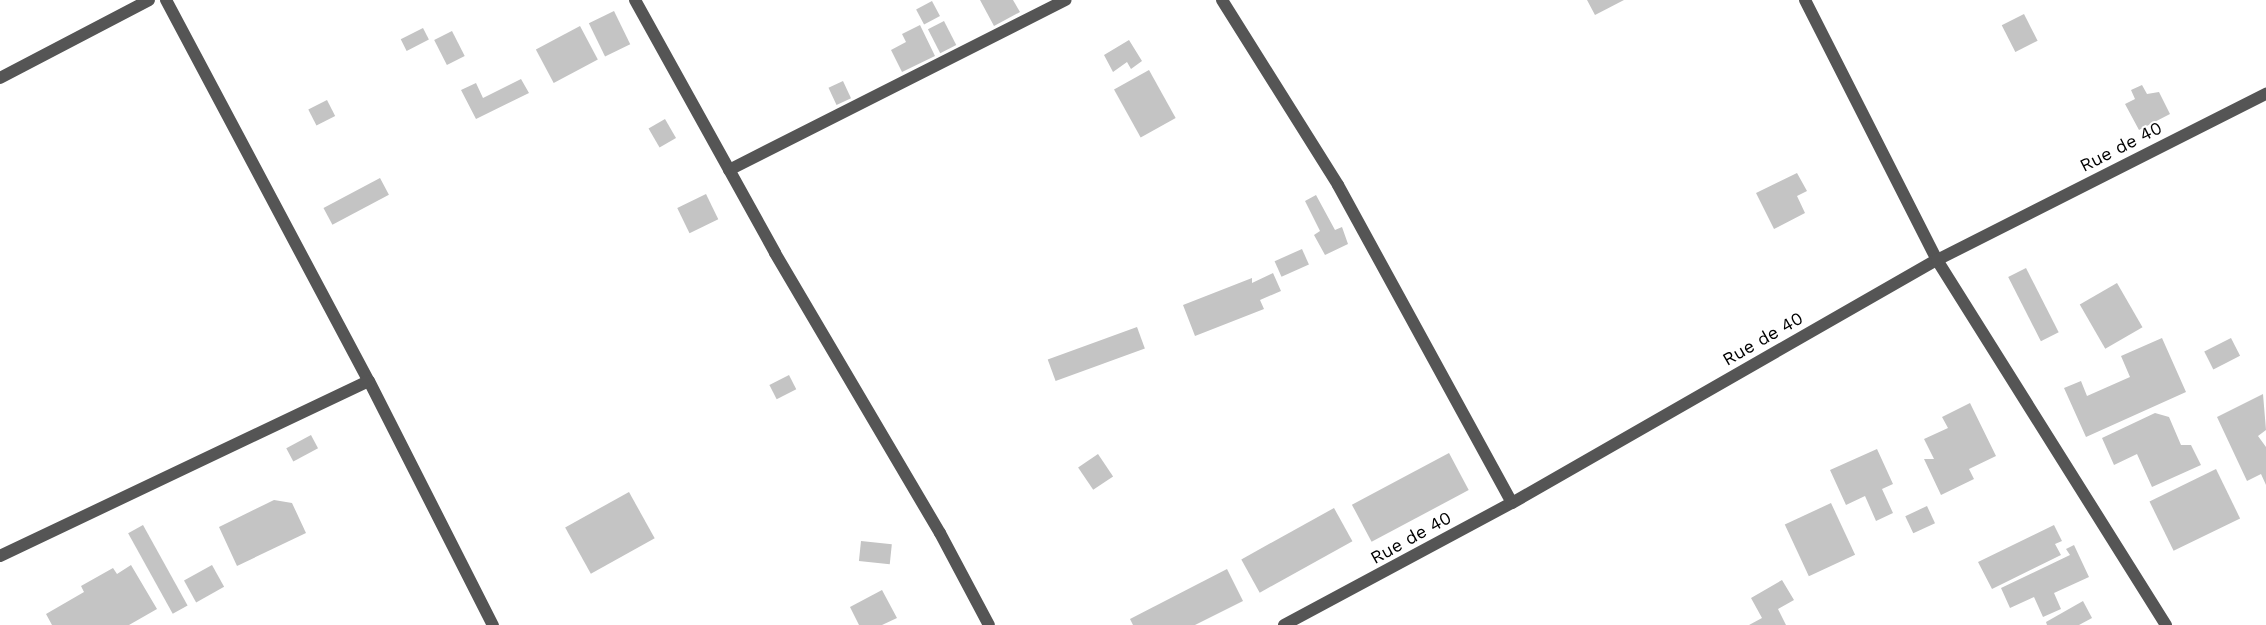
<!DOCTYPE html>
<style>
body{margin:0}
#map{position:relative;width:2266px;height:625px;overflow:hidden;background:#fff;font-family:"Work Sans",sans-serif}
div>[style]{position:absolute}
.building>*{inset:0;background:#c4c4c4;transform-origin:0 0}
.minor>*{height:12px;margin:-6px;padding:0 6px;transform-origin:6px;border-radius:6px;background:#555}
span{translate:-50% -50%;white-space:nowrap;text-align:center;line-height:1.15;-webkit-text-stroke:4px #fff;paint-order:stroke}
.street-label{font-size:18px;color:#000}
</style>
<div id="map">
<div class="building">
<i style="clip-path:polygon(980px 0,1013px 0,1020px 12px,994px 26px)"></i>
<i style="clip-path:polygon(1587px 0,1624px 0,1595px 15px)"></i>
<i style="left:932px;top:1px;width:17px;height:18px;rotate:62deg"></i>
<i style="left:614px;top:11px;width:37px;height:28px;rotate:64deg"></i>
<i style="left:2024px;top:14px;width:30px;height:25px;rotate:63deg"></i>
<i style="left:944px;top:21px;width:27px;height:18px;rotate:63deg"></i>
<i style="clip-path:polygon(920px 25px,935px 56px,902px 72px,891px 50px,906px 42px,902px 34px)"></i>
<i style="left:580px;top:26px;width:38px;height:50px;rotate:62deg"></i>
<i style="left:423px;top:28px;width:13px;height:25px;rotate:63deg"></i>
<i style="left:452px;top:31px;width:28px;height:20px;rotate:63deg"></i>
<i style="clip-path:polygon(1129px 40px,1142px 61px,1131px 69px,1127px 62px,1113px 72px,1104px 55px)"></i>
<i style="left:1149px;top:70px;width:55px;height:40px;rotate:61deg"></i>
<i style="clip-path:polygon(521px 79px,529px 93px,476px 119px,461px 90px,476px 83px,483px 98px)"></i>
<i style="left:843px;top:81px;width:19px;height:16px;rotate:65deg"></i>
<i style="clip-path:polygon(2142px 85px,2147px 94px,2159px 92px,2170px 114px,2139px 130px,2125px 104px,2135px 99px,2131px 90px)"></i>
<i style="left:327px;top:100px;width:18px;height:21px;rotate:63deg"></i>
<i style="left:665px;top:119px;width:22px;height:19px;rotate:60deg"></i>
<i style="clip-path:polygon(1797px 173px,1807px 191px,1797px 196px,1805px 213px,1774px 229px,1756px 193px)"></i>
<i style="left:380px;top:178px;width:19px;height:64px;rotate:62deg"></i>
<i style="left:706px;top:194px;width:28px;height:32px;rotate:64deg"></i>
<i style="clip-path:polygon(1316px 195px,1335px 230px,1342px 227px,1348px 244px,1325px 255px,1314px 235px,1320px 231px,1305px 201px)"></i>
<i style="left:1302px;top:249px;width:17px;height:30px;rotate:66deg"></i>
<i style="left:2026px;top:268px;width:72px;height:20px;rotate:63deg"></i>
<i style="clip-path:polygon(1273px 273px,1281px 291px,1260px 300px,1264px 309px,1195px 336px,1183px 305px,1252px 278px,1252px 283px)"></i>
<i style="left:2117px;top:283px;width:51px;height:43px;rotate:60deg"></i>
<i style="left:1137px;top:327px;width:23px;height:95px;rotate:70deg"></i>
<i style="clip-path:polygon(2162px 338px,2186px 392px,2086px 437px,2064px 388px,2081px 381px,2087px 396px,2130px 377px,2121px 356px)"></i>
<i style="left:2231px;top:338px;width:20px;height:30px;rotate:63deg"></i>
<i style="left:789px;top:375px;width:16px;height:22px;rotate:63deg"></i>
<i style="clip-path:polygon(2263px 394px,2266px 430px,2258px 436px,2266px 447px,2266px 485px,2261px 474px,2247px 481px,2217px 417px)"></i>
<i style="clip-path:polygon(1970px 403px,1996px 456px,1969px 469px,1974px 479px,1941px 495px,1924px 459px,1934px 459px,1924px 439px,1948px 428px,1942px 417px)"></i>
<i style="clip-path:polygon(2155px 413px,2169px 417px,2181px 445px,2191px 445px,2201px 465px,2152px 487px,2137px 454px,2114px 465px,2102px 438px)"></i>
<i style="left:311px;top:435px;width:15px;height:28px;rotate:62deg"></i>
<i style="clip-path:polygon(1877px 449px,1893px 484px,1882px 489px,1893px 513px,1876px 521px,1865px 496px,1846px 505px,1830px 470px)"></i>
<i style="left:1449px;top:453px;width:42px;height:110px;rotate:62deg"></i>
<i style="left:1098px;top:454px;width:27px;height:24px;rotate:56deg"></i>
<i style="left:2216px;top:469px;width:55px;height:74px;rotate:64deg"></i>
<i style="left:629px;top:492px;width:53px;height:73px;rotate:61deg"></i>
<i style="clip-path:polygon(274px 500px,292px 503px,306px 533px,237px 566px,219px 527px)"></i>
<i style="left:1831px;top:503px;width:57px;height:51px;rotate:65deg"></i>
<i style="left:1927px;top:506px;width:19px;height:24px;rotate:65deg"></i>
<i style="left:1334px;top:508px;width:38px;height:106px;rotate:61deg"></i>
<i style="left:143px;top:525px;width:92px;height:17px;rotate:61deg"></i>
<i style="clip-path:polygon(2054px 525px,2062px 541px,2055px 544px,2061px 555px,1992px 589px,1978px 562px)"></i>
<i style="left:861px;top:541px;width:31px;height:20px;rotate:6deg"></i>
<i style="clip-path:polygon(2074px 545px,2089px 577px,2054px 593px,2061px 609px,2043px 617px,2034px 597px,2010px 608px,2001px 588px,2070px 555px,2066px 549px)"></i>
<i style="clip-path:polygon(131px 565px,157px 609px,129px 625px,52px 625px,46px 614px,84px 592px,81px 586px,113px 568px,117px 574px)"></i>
<i style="left:212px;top:565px;width:25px;height:32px;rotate:61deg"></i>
<i style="clip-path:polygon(1227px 569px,1243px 601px,1195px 625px,1133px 625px,1130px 619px)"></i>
<i style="clip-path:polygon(1782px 580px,1794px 600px,1778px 609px,1786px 625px,1749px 625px,1762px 618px,1751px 598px)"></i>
<i style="clip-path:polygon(882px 590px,897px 618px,882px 625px,859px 625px,850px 607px)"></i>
<i style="clip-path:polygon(2083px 601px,2092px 618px,2079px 625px,2047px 625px,2046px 622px)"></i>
</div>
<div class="minor">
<i style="left:166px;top:0;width:432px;rotate:62deg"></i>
<i style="left:369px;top:381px;width:274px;rotate:63.1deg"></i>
<i style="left:635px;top:0;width:289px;rotate:61deg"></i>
<i style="left:775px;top:253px;width:325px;rotate:59.5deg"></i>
<i style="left:940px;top:533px;width:104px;rotate:62deg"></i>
<i style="left:1222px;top:0;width:218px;rotate:57.9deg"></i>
<i style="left:1338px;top:185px;width:362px;rotate:61.3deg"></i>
<i style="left:1805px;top:0;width:292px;rotate:63.1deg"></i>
<i style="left:1937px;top:260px;width:431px;rotate:57.9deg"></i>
<i style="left:0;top:78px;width:168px;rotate:-27.6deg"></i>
<i style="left:729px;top:170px;width:377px;rotate:-26.8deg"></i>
<i style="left:0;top:556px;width:408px;rotate:-25.4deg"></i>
<i style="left:1284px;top:625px;width:259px;rotate:-28.2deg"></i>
<i style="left:1512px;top:503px;width:490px;rotate:-29.8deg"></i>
<i style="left:1937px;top:260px;width:369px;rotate:-26.8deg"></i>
</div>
<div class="street-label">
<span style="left:2121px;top:147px;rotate:-27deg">Rue de 40</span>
<span style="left:1763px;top:339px;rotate:-30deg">Rue de 40</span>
<span style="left:1411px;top:538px;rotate:-29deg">Rue de 40</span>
</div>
</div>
